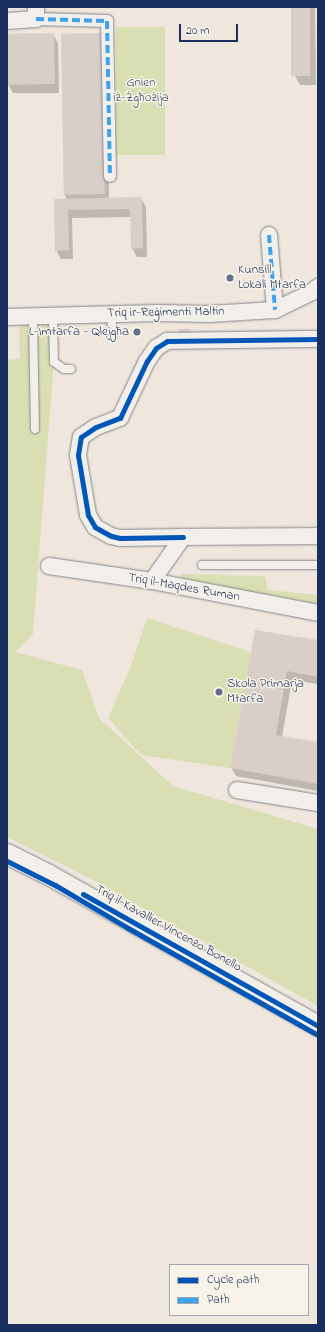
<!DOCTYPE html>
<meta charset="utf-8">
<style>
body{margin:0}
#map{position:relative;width:325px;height:1332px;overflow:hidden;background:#efe6dd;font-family:"Indie Flower",sans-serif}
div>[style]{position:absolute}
.green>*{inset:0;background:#d9dfb2;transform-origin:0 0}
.shadow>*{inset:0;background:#0003}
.building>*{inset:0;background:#dacec8;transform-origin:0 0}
.roads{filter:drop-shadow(0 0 1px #86868b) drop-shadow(0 0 1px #86868b)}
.service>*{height:8px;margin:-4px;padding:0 4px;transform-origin:4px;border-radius:4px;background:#f2efeb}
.pedestrian>*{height:12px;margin:-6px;padding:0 6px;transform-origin:6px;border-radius:6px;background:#f2efeb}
.minor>*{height:16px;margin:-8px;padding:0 8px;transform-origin:8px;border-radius:8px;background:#f2efeb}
.tertiary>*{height:20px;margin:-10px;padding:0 10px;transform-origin:10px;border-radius:10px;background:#f2efeb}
.quiet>*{height:4px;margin-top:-2px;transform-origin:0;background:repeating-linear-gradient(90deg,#3da3ed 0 8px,transparent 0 12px)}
.cycleway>*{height:5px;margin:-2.5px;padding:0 2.5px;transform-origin:2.5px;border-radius:2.5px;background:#0057b8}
.dots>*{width:11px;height:11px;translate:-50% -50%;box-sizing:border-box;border:2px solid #f7f3e8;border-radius:50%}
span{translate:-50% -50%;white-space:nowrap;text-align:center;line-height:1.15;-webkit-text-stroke:3px #f7f3e8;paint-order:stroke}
.park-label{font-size:13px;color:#3d5168}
.poi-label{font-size:13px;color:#1b2f5e}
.left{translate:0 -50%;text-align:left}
.right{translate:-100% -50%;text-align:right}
.street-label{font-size:13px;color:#1b2f5e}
.frame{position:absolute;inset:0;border:8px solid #1b2f5e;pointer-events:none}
.legend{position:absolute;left:169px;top:1264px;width:140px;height:52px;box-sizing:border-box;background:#f7f3e8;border:1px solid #9fa5b1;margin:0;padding:5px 7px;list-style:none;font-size:12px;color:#1b2f5e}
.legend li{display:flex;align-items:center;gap:8px;height:20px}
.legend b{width:20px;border:1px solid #9fa5b1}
.scale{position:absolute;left:179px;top:24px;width:59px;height:18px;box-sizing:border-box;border:2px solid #1b2f5e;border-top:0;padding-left:5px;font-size:12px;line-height:14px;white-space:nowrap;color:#1b2f5e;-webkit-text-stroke:3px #f7f3e8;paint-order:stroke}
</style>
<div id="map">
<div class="green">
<i style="left:165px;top:27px;width:128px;height:49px;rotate:90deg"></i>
<i style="clip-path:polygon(57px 322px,33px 634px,15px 652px,82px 670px,99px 718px,173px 786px,318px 829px,318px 1006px,95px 881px,7px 837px,7px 360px,20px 359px,19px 326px)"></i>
<i style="clip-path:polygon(181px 574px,265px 576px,268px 590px,318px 595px,318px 604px,181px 579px)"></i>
<i style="clip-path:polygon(147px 618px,251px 652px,230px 768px,141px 755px,108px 718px,131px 666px)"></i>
</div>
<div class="shadow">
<i style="clip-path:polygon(292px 7px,315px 7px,316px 85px,300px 85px,295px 76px)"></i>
<i style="clip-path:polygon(53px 34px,58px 43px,59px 93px,13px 93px,8px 84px)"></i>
<i style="clip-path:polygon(107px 45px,109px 199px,141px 198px,146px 207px,147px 257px,137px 257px,132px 248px,131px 217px,72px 218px,73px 259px,61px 259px,56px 250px,67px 200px,64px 194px)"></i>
<i style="clip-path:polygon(190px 330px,191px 333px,182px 335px,180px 332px)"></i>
<i style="clip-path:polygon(255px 632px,318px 641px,318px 684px,292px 680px,282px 737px,318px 743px,318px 791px,236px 776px,231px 767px)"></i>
</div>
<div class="building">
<i style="left:291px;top:7px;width:19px;height:69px"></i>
<i style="left:54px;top:33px;width:51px;height:47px;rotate:89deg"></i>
<i style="left:102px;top:33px;width:161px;height:41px;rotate:89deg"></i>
<i style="clip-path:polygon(142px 197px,143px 248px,131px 249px,130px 209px,68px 210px,69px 250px,55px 251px,54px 199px)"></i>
<i style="left:179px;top:329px;width:11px;height:3px"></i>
<i style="clip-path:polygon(255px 630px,318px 640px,318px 677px,287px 671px,276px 735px,318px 742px,318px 784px,230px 768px)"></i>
</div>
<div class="roads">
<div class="service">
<i style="left:111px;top:314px;width:22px;rotate:85deg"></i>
<i style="left:53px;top:316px;width:46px;rotate:88.8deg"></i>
<i style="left:54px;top:362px;width:12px;rotate:35deg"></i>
<i style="left:64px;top:369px;width:7px"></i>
<i style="left:33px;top:317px;width:112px;rotate:89deg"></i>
<i style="left:202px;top:565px;width:116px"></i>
</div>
<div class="pedestrian">
<i style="left:36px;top:19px;width:71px;rotate:1.6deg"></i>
<i style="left:107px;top:21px;width:155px;rotate:88.9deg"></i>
</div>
<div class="minor">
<i style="left:7px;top:21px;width:29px;rotate:-4deg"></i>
<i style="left:36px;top:19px;width:12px;rotate:-90deg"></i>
<i style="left:269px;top:235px;width:75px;rotate:85.4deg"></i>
<i style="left:7px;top:317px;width:151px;rotate:-1.5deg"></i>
<i style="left:158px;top:313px;width:51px;rotate:1.1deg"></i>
<i style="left:209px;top:314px;width:66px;rotate:-3.5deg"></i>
<i style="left:275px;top:310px;width:41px;rotate:-25.9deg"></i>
<i style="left:312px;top:292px;width:8px;rotate:-40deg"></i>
<i style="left:183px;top:537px;width:63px;rotate:179.1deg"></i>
<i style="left:120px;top:538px;width:9px;rotate:-167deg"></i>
<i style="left:111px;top:536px;width:18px;rotate:-151deg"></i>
<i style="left:95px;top:527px;width:14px;rotate:-120deg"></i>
<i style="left:88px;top:515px;width:61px;rotate:-99.5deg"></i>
<i style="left:78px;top:455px;width:18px;rotate:-81deg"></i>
<i style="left:81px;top:437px;width:18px;rotate:-34deg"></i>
<i style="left:96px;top:427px;width:26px;rotate:-21deg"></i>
<i style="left:120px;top:418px;width:63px;rotate:-64.7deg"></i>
<i style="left:147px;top:361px;width:16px;rotate:-55deg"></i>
<i style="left:156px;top:348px;width:13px;rotate:-32deg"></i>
<i style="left:167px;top:341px;width:151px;rotate:-0.8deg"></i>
<i style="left:49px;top:566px;width:104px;rotate:8.3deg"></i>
<i style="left:152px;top:581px;width:169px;rotate:10.9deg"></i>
<i style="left:152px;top:581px;width:54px;rotate:-54.8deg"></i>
<i style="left:183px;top:537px;width:135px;rotate:-0.4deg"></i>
<i style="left:237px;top:790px;width:82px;rotate:9.1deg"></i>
</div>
<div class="tertiary">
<i style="left:7px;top:854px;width:47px;rotate:26.6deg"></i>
<i style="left:49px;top:875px;width:308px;rotate:29.3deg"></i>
</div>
</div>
<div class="quiet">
<i style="left:36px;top:19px;width:71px;rotate:1.6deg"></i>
<i style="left:107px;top:21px;width:155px;rotate:88.9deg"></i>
<i style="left:269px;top:235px;width:75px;rotate:85.4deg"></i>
</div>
<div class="cycleway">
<i style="left:183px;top:537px;width:63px;rotate:179.1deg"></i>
<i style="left:120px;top:538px;width:9px;rotate:-167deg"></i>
<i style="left:111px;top:536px;width:18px;rotate:-151deg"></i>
<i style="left:95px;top:527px;width:14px;rotate:-120deg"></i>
<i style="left:88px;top:515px;width:61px;rotate:-99.5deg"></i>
<i style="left:78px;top:455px;width:18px;rotate:-81deg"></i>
<i style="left:81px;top:437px;width:18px;rotate:-34deg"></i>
<i style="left:96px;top:427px;width:26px;rotate:-21deg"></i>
<i style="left:120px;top:418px;width:63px;rotate:-64.7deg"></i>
<i style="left:147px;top:361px;width:16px;rotate:-55deg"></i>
<i style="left:156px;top:348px;width:13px;rotate:-32deg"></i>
<i style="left:167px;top:341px;width:151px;rotate:-0.8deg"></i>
<i style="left:7px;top:861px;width:54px;rotate:26.6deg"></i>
<i style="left:55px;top:885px;width:85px;rotate:30.5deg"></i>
<i style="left:128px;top:928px;width:218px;rotate:29.4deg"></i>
<i style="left:83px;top:894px;width:270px;rotate:29.3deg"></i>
</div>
<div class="dots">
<i style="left:230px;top:278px;background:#656f8a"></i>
<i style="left:137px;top:332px;background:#656f8a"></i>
<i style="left:219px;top:692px;background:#656f8a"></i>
</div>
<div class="park-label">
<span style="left:141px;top:91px">Ġnien<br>iż-Żgħożija</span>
</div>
<div class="poi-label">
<span class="left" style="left:238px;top:278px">Kunsill<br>Lokali Mtarfa</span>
<span class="right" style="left:129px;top:332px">L-Imtarfa - Qlejgħa</span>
<span class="left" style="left:227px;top:692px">Skola Primarja<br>Mtarfa</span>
</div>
<div class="street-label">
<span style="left:166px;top:313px;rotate:-1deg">Triq ir-Reġimenti Maltin</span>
<span style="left:184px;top:588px;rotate:10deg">Triq il-Maqdes Ruman</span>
<span style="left:168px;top:929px;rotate:29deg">Triq il-Kavallier Vincenzo Bonello</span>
</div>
<div class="frame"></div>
<ul class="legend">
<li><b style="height:5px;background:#0057b8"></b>Cycle path</li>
<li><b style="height:5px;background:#3da3ed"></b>Path</li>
</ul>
<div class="scale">20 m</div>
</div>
